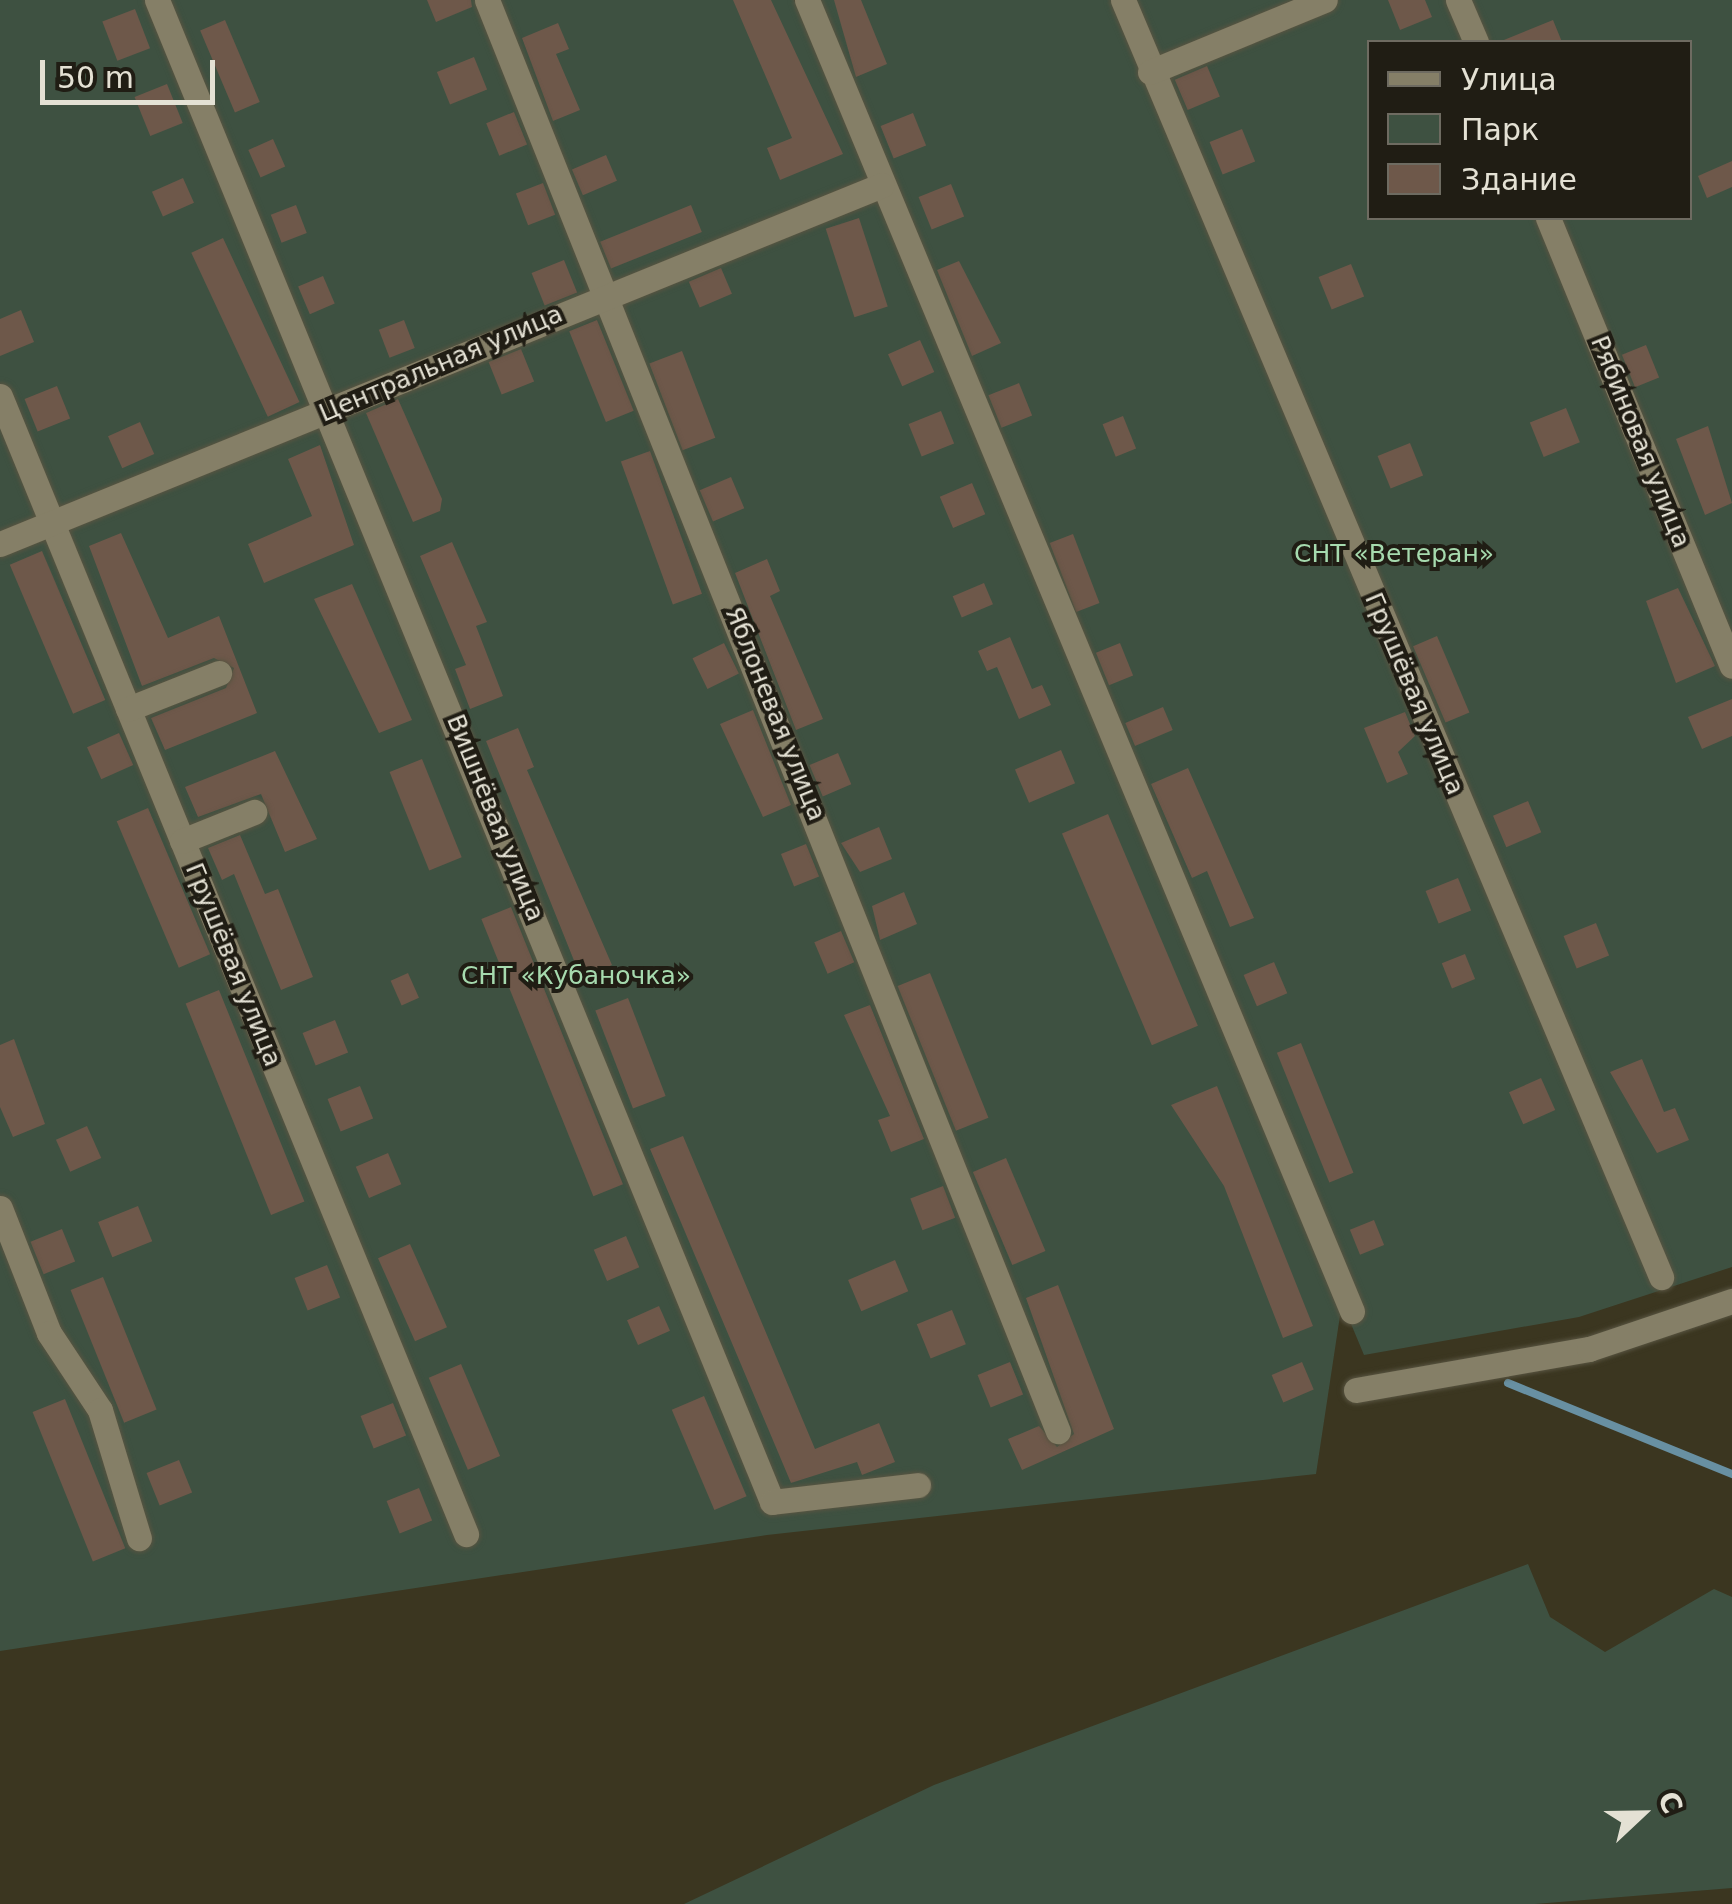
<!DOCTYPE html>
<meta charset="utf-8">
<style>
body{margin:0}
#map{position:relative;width:1732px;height:1904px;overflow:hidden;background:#3b3620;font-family:"DejaVu Sans",sans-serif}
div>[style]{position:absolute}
.green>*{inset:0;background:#3e5141}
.stream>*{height:8px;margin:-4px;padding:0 4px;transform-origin:4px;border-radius:4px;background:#6890a2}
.building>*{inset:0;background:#6e584a;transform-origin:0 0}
.roads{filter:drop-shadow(0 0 2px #585441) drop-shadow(0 0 2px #585441)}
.minor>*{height:25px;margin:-12.5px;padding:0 12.5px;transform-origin:12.5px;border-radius:12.5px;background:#857f67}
span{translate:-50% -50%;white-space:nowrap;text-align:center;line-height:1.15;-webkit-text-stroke:8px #201d14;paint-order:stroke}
.street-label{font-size:25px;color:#e4e1d4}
.park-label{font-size:25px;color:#a6daae}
.legend{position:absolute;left:1367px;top:40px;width:325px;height:180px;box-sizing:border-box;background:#201d14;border:2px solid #6e6b61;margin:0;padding:12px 18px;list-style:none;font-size:30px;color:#e4e1d4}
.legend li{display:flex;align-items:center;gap:20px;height:50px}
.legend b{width:50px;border:2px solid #6e6b61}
.north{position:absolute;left:1592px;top:1764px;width:100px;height:100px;-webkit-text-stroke:8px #201d14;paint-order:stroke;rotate:68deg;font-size:28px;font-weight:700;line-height:40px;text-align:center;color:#e4e1d4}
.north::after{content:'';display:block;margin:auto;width:35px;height:45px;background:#e4e1d4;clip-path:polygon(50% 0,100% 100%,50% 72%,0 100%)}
.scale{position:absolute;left:40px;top:60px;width:175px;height:45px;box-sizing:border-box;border:5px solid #e4e1d4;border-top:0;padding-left:12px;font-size:30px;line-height:35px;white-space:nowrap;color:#e4e1d4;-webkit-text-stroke:8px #201d14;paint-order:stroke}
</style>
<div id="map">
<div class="green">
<i style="clip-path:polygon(0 0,794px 0,1341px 1309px,1316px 1474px,767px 1535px,0 1651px)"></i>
<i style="clip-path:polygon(evenodd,799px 0,1732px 0,1732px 1267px,1579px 1317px,1364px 1355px,799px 0,1370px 42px,1690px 42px,1690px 218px,1370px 218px,1370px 42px)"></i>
<i style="clip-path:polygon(1528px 1564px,1550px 1617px,1605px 1652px,1714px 1589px,1732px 1597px,1732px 1888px,1535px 1904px,684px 1904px,934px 1785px)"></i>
</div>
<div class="stream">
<i style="left:1508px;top:1383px;width:242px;rotate:22.1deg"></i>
</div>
<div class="building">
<i style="clip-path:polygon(427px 0,471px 0,472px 7px,436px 22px)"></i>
<i style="clip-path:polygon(733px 0,771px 0,843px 154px,780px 180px,767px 148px,792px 138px)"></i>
<i style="clip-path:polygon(834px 0,861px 0,887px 64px,856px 77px)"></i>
<i style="clip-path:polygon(1388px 0,1425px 0,1432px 17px,1400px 30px)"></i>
<i style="left:135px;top:9px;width:42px;height:35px;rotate:69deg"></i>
<i style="left:225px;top:20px;width:89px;height:27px;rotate:67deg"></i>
<i style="clip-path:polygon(1553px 20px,1562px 42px,1499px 42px)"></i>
<i style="clip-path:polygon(558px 23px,569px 49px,556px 54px,580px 110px,553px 121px,522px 38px)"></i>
<i style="left:474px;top:57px;width:35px;height:40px;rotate:68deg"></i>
<i style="left:1207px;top:66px;width:33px;height:35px;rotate:67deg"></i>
<i style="left:167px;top:84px;width:42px;height:35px;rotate:68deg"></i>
<i style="left:514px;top:112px;width:35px;height:30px;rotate:68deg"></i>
<i style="left:913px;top:113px;width:35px;height:35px;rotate:68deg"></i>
<i style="left:1242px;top:129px;width:35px;height:35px;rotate:68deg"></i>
<i style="left:273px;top:139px;width:30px;height:27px;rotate:66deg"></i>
<i style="left:606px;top:155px;width:28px;height:37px;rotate:67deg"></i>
<i style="clip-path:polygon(1732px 161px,1732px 187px,1707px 198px,1698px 176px)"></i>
<i style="left:183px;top:178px;width:27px;height:34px;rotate:66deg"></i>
<i style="left:543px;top:183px;width:34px;height:29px;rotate:69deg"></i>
<i style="left:951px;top:184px;width:35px;height:35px;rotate:68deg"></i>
<i style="left:296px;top:205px;width:30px;height:27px;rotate:69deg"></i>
<i style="left:691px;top:205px;width:29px;height:98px;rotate:68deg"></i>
<i style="left:859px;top:218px;width:93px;height:35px;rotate:72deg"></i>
<i style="left:223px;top:238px;width:181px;height:35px;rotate:65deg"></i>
<i style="left:564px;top:260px;width:35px;height:35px;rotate:68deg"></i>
<i style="clip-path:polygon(959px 261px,1001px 343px,972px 356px,937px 270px)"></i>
<i style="left:1351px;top:264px;width:35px;height:35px;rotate:68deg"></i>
<i style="left:721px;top:268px;width:28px;height:35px;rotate:67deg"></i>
<i style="left:323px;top:276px;width:30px;height:27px;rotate:67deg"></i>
<i style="clip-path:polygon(21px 310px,34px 342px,0 356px,0 319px)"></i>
<i style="left:404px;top:320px;width:30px;height:27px;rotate:69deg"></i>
<i style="left:597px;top:320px;width:98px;height:30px;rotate:68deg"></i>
<i style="left:920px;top:340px;width:35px;height:35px;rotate:66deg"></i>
<i style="left:1646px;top:345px;width:35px;height:26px;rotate:68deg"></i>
<i style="left:521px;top:349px;width:35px;height:35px;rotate:68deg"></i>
<i style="left:682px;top:351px;width:93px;height:35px;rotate:69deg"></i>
<i style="left:1019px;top:383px;width:35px;height:33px;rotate:68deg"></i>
<i style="left:57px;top:386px;width:35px;height:35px;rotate:68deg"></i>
<i style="clip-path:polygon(398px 399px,442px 499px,440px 511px,413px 522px,366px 413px)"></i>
<i style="left:1566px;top:408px;width:37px;height:39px;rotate:68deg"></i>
<i style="left:941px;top:411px;width:35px;height:35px;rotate:68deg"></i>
<i style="left:1123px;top:416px;width:35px;height:22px;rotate:68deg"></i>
<i style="left:140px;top:422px;width:35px;height:35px;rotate:66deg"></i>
<i style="clip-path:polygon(1708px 426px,1732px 503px,1705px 515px,1676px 439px)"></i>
<i style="left:1410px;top:443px;width:35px;height:35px;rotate:68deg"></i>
<i style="clip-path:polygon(320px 445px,354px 545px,264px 583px,248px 544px,312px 516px,288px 459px)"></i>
<i style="left:650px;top:451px;width:152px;height:31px;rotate:70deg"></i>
<i style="left:731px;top:477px;width:34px;height:34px;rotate:67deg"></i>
<i style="left:972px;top:483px;width:34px;height:35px;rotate:67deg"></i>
<i style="clip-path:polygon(121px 533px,168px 638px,219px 616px,257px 713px,165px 750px,151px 718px,226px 688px,234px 668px,214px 658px,142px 686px,89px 546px)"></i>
<i style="left:1073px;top:534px;width:74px;height:25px;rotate:69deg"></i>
<i style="clip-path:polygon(452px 542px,487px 622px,476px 626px,503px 696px,470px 709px,455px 669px,466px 665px,420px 556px)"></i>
<i style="left:42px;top:551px;width:162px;height:35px;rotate:67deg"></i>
<i style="clip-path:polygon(767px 559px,780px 591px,770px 596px,823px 719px,796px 730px,735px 573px)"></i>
<i style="left:984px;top:583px;width:23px;height:34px;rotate:67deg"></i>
<i style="clip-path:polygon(352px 584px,412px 720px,379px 733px,314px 599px)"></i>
<i style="clip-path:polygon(1678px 588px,1715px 666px,1676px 683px,1646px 601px)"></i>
<i style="left:1437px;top:636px;width:83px;height:26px;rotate:67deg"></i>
<i style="clip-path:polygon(1010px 637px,1032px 689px,1042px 685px,1051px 705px,1019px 719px,997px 667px,987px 671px,978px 651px)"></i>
<i style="left:724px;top:643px;width:34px;height:35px;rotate:64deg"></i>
<i style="left:1120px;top:643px;width:35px;height:26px;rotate:68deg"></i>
<i style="clip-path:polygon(1732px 699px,1732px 736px,1702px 749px,1688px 717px)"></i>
<i style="left:1163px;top:707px;width:25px;height:41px;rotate:67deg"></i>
<i style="clip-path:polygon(753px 710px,791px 805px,763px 817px,720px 724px)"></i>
<i style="clip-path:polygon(1405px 712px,1415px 736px,1398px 752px,1408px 774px,1387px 783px,1364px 728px)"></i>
<i style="clip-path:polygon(518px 728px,534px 767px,527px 770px,612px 965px,581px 978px,486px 741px)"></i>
<i style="left:119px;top:733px;width:35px;height:35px;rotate:66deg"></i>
<i style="left:1061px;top:750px;width:36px;height:50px;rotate:67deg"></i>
<i style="clip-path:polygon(275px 751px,317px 839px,285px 852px,261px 794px,198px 817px,185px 787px)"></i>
<i style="left:838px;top:753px;width:34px;height:31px;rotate:67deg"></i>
<i style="left:422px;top:759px;width:106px;height:35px;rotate:68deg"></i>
<i style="clip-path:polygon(1188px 768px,1254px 918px,1230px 927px,1207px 871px,1192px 878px,1151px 784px)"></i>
<i style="left:1528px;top:801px;width:34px;height:38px;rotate:67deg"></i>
<i style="left:148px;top:808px;width:159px;height:34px;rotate:67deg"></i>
<i style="left:1108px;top:814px;width:230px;height:50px;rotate:67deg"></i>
<i style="clip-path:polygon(879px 827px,892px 859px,860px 872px,841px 843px)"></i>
<i style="clip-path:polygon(240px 835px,265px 894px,278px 889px,313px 977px,281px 990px,234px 874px,222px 880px,208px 848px)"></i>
<i style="left:806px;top:844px;width:35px;height:27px;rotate:68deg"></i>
<i style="left:1458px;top:878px;width:35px;height:35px;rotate:68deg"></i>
<i style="clip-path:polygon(904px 892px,917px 924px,880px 940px,872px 906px)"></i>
<i style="left:511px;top:907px;width:299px;height:32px;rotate:68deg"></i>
<i style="left:1596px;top:923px;width:35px;height:35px;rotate:68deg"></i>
<i style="left:841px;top:931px;width:34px;height:29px;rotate:67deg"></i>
<i style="left:1465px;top:954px;width:27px;height:25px;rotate:68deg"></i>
<i style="left:1274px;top:962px;width:34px;height:33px;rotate:67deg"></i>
<i style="left:408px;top:973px;width:27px;height:19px;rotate:66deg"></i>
<i style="left:930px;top:973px;width:156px;height:35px;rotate:68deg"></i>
<i style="left:219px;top:990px;width:228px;height:36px;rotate:68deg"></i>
<i style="left:628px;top:998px;width:105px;height:35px;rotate:69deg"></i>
<i style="clip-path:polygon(870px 1005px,924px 1139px,891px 1152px,878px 1120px,890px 1116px,844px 1015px)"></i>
<i style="left:335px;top:1020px;width:35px;height:35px;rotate:68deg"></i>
<i style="clip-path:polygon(14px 1039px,45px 1124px,13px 1137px,0 1107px,0 1045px)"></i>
<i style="left:1301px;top:1043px;width:140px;height:26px;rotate:68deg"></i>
<i style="clip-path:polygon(1642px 1059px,1664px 1112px,1675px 1108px,1689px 1140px,1657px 1153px,1610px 1072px)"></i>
<i style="left:1541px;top:1078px;width:35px;height:35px;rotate:66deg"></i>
<i style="left:360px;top:1086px;width:35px;height:35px;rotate:68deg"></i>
<i style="clip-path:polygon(1217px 1086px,1313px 1326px,1283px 1338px,1224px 1186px,1171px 1105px)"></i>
<i style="left:87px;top:1126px;width:35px;height:34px;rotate:66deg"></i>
<i style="clip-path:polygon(683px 1136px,815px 1449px,879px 1423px,895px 1462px,862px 1475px,857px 1462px,791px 1483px,650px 1149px)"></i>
<i style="left:388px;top:1153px;width:34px;height:35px;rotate:67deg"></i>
<i style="left:1006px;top:1158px;width:101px;height:36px;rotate:67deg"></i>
<i style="left:943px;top:1186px;width:34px;height:35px;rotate:69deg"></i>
<i style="left:138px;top:1206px;width:38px;height:43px;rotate:68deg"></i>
<i style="left:1374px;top:1220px;width:27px;height:26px;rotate:68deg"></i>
<i style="left:62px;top:1229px;width:35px;height:34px;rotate:68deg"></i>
<i style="left:626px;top:1236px;width:34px;height:35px;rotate:67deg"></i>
<i style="left:410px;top:1244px;width:91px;height:35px;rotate:66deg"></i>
<i style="left:895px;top:1260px;width:34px;height:51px;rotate:67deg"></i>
<i style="left:327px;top:1265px;width:35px;height:35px;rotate:68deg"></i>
<i style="left:103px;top:1277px;width:143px;height:35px;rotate:68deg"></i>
<i style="clip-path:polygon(1058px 1285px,1114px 1429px,1022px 1470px,1008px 1439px,1039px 1426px,1057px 1447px,1074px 1434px,1026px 1298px)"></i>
<i style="left:659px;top:1306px;width:27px;height:35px;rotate:66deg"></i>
<i style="left:952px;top:1310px;width:37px;height:38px;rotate:68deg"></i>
<i style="left:1010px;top:1362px;width:35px;height:35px;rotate:68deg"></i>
<i style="left:1302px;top:1362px;width:30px;height:33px;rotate:67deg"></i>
<i style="left:461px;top:1364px;width:100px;height:35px;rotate:67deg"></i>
<i style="left:704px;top:1396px;width:109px;height:35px;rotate:67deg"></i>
<i style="left:65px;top:1399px;width:161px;height:35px;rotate:68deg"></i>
<i style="left:393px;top:1403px;width:35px;height:35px;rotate:68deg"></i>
<i style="left:179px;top:1460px;width:35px;height:35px;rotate:68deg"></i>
<i style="left:419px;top:1488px;width:35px;height:35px;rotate:68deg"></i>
</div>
<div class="roads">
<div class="minor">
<i style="left:157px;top:0;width:1623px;rotate:67.73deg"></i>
<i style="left:772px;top:1502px;width:147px;rotate:-6.6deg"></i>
<i style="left:487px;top:0;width:1541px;rotate:68.25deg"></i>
<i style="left:807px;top:0;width:1420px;rotate:67.43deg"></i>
<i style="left:1123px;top:0;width:1386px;rotate:67.15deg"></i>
<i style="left:1458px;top:0;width:46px;rotate:66.8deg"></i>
<i style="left:1150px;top:72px;width:189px;rotate:-22.4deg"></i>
<i style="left:1548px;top:218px;width:484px;rotate:67.7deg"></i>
<i style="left:0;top:396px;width:1230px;rotate:67.73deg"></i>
<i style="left:0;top:544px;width:952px;rotate:-22.15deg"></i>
<i style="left:128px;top:709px;width:98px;rotate:-21.6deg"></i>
<i style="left:182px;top:841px;width:78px;rotate:-21.9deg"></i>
<i style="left:0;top:1208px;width:134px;rotate:68.6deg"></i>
<i style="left:49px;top:1333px;width:92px;rotate:56.5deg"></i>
<i style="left:100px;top:1410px;width:134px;rotate:73.1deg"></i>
<i style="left:1356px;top:1390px;width:237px;rotate:-10deg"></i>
<i style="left:1589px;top:1349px;width:151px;rotate:-18.6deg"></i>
</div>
</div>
<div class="street-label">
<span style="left:441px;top:364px;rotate:-23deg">Центральная улица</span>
<span style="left:1640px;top:442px;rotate:68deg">Рябиновая улица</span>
<span style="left:1414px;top:694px;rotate:67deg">Грушёвая улица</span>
<span style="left:775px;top:714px;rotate:68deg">Яблоневая улица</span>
<span style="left:495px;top:818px;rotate:68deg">Вишнёвая улица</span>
<span style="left:233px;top:965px;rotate:68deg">Грушёвая улица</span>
</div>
<div class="park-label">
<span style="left:1394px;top:554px">СНТ «Ветеран»</span>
<span style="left:576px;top:976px">СНТ «Кубаночка»</span>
</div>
<ul class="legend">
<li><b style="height:12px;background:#857f67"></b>Улица</li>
<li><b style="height:28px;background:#3e5141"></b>Парк</li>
<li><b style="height:28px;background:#6e584a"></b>Здание</li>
</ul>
<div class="north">С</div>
<div class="scale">50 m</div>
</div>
